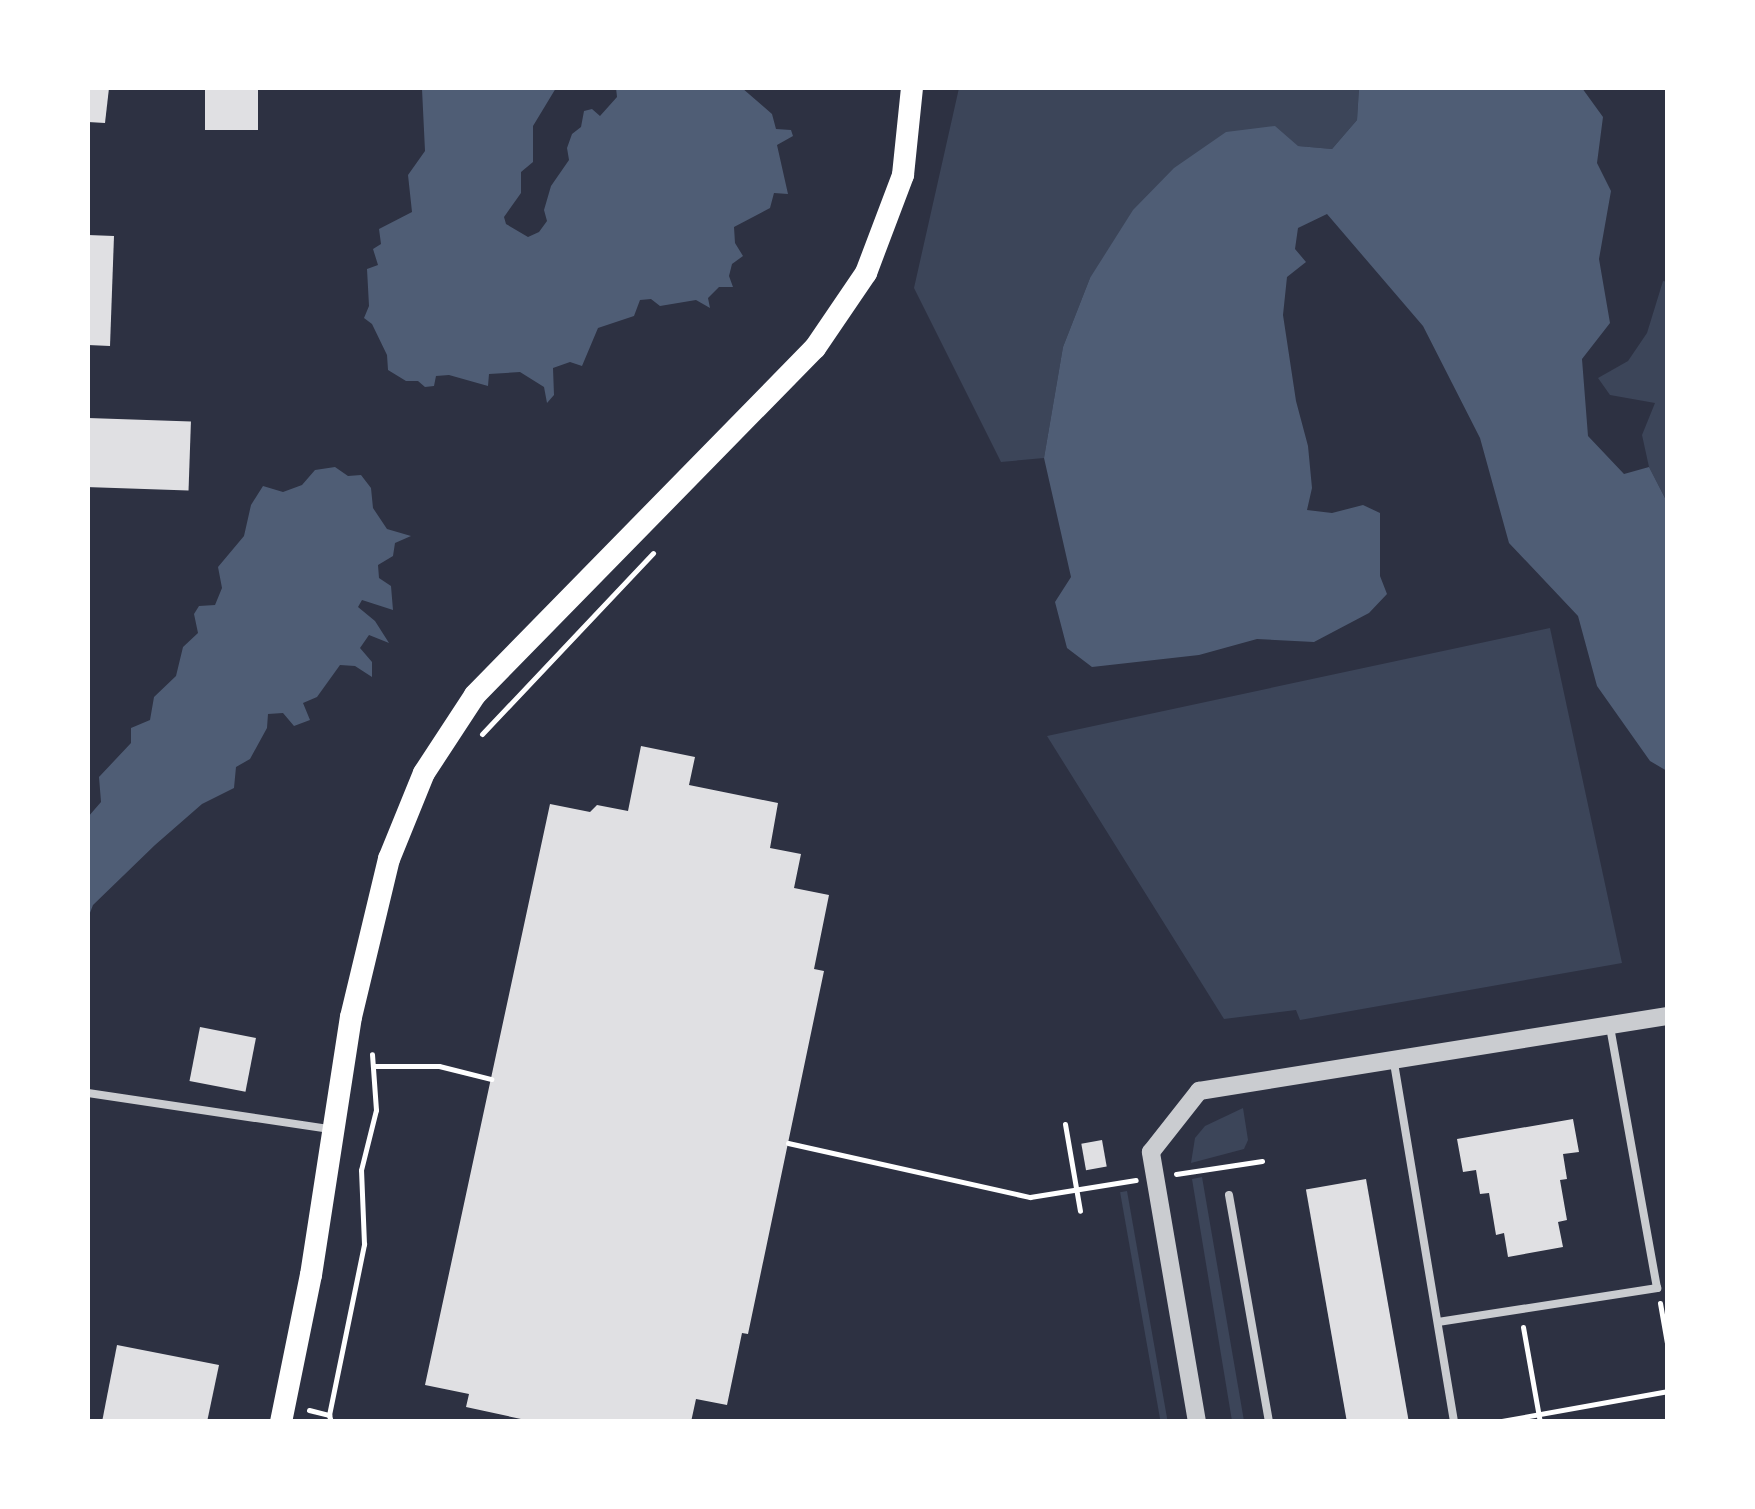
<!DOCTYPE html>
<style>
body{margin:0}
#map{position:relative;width:1755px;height:1509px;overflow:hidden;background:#2d3142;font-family:"Crimson Pro",serif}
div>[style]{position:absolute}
.green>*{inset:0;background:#3c4559;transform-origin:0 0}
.water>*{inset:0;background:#4f5d75}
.building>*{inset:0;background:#e0e0e3;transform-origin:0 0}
.path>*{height:5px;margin:-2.5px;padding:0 2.5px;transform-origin:2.5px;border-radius:2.5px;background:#fff}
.service>*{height:8px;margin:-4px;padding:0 4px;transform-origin:4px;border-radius:4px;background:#caccd0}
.tertiary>*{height:18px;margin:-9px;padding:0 9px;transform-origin:9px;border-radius:9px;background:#caccd0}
.primary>*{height:22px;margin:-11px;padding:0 11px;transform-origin:11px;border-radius:11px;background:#fff}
span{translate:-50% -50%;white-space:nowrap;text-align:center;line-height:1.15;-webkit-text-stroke:9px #fff;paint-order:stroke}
.frame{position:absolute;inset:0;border:90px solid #fff;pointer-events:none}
</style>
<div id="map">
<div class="green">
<i style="clip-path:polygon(959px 88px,1359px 88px,1357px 120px,1332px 149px,1298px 146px,1090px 278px,1063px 347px,1044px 458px,1001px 462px,914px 288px)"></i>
<i style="clip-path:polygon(1663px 281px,1668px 282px,1667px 502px,1649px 467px,1642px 435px,1655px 403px,1610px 395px,1598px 378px,1628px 361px,1647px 333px)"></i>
<i style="clip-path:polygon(1550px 628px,1622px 963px,1300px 1020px,1296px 1010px,1224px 1019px,1047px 736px)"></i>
<i style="clip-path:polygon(1243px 1108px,1248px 1140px,1244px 1149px,1191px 1163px,1195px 1138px,1205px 1126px)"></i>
<i style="clip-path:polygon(1202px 1177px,1244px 1421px,1232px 1421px,1192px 1179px)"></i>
<i style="left:1127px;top:1191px;width:234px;height:7px;rotate:80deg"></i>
</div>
<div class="water">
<i style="clip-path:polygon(556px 88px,533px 126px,533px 162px,521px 172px,521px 193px,504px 217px,506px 224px,528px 237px,539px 232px,547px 221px,544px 210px,551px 186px,569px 160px,567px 148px,572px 134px,581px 127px,584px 111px,592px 109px,600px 116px,617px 97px,616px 88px,742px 88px,772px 114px,776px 129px,791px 130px,793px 136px,777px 145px,788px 194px,774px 193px,770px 208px,734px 227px,735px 243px,743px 256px,732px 264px,729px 276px,733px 287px,719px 287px,708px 298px,710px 308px,696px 300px,660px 306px,651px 299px,640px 300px,634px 316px,598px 328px,582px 366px,570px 362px,553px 368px,554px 395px,547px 403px,544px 387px,520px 372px,489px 374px,488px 386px,449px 375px,436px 376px,434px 386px,425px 387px,418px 381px,406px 381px,388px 370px,387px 355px,372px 324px,364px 318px,369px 306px,367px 269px,378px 265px,373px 249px,381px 244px,379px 229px,412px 212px,408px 175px,425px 151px,422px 89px)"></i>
<i style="clip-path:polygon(1359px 88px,1582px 88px,1603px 117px,1597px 163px,1611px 191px,1599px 259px,1610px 323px,1582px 359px,1588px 436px,1624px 474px,1649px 467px,1667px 502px,1667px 771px,1650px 761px,1597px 686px,1578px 616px,1509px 543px,1480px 438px,1423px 326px,1327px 214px,1298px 228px,1295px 249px,1306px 262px,1287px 277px,1283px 315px,1296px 401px,1308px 446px,1312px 488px,1307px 510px,1332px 513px,1363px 505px,1380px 513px,1380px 576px,1387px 594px,1369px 613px,1314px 642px,1257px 639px,1199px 655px,1092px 667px,1067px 648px,1055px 602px,1071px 577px,1044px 458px,1063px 347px,1090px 278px,1133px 210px,1174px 168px,1226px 132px,1275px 126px,1298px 146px,1332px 149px,1357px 120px)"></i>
<i style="clip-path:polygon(335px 467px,348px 476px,361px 475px,371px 488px,373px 508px,387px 529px,411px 536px,395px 543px,393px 556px,378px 565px,379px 578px,391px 586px,393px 610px,362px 600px,358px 607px,375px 621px,389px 643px,369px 635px,360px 648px,372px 662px,372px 677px,355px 666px,340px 665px,317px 697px,303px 703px,310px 720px,294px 726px,283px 713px,268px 714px,267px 728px,250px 759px,236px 767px,234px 788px,202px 804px,155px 845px,93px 905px,88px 918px,88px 817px,101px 802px,99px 777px,131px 743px,131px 728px,150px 720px,154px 697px,176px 676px,183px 647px,198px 633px,194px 614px,199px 606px,215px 605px,222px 588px,218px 567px,244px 536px,251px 505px,263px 486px,283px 492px,302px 485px,315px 470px)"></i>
</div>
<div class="building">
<i style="clip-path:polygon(88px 88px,109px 88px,105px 123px,88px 122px)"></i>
<i style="left:205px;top:88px;width:53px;height:42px"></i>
<i style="clip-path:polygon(88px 235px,114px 236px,110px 346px,88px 345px)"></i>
<i style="left:88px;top:418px;width:103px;height:69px;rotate:2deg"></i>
<i style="clip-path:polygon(641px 746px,695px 757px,689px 785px,778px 803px,770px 848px,801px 854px,794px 888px,829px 895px,814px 969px,824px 971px,748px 1334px,742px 1333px,727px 1405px,696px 1399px,691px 1422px,535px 1422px,466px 1407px,469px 1394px,425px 1385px,550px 804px,590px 812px,597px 805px,628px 811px)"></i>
<i style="left:200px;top:1027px;width:57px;height:55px;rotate:11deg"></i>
<i style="clip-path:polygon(1573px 1119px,1579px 1152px,1563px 1154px,1567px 1179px,1560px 1180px,1567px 1220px,1558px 1222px,1563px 1247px,1508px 1257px,1504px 1233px,1496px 1235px,1489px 1193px,1480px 1194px,1476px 1170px,1463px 1172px,1457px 1139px)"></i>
<i style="left:1102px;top:1140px;width:27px;height:21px;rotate:80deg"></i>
<i style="left:1366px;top:1179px;width:247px;height:61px;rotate:80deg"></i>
<i style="clip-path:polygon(117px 1345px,219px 1365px,207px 1422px,102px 1422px)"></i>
</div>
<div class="path">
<i style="left:482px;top:734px;width:249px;rotate:-46.6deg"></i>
<i style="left:373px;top:1066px;width:66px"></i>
<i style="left:439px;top:1066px;width:54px;rotate:14deg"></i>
<i style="left:1065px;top:1124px;width:88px;rotate:80.2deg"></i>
<i style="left:788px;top:1143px;width:248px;rotate:12.6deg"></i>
<i style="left:1030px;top:1197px;width:107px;rotate:-9.1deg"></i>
<i style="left:1176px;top:1174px;width:87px;rotate:-8.6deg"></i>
<i style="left:1660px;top:1303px;width:47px;rotate:80.1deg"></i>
<i style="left:1523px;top:1327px;width:97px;rotate:79.9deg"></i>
<i style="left:309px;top:1410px;width:21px;rotate:14deg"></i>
<i style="left:329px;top:1415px;width:7px;rotate:74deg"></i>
<i style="left:329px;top:1415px;width:175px;rotate:-78.4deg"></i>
<i style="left:364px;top:1244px;width:74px;rotate:-92.3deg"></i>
<i style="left:361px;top:1170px;width:62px;rotate:-76deg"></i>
<i style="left:376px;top:1110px;width:56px;rotate:-94.1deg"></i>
<i style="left:1496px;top:1422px;width:175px;rotate:-10.2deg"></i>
</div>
<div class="service">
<i style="left:1394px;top:1063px;width:364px;rotate:80.5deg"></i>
<i style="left:88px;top:1093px;width:243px;rotate:8.5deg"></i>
<i style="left:1229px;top:1195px;width:230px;rotate:80deg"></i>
<i style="left:1438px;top:1322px;width:222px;rotate:-8.8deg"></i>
<i style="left:1657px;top:1288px;width:264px;rotate:-100.2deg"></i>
</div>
<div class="tertiary">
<i style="left:1197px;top:1422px;width:274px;rotate:-99.7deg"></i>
<i style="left:1151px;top:1152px;width:78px;rotate:-51.8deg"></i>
<i style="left:1199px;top:1091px;width:475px;rotate:-9.1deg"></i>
</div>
<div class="primary">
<i style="left:281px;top:1422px;width:150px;rotate:-78.5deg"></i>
<i style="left:311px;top:1275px;width:261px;rotate:-81.2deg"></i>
<i style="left:351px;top:1017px;width:163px;rotate:-76.5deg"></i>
<i style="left:389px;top:859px;width:93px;rotate:-67.9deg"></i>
<i style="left:424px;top:773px;width:93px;rotate:-56.8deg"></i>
<i style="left:475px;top:695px;width:486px;rotate:-45.6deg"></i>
<i style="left:815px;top:348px;width:91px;rotate:-55.8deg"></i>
<i style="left:866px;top:273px;width:105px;rotate:-69.3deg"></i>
<i style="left:903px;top:175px;width:87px;rotate:-84.1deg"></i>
</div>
<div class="frame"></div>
</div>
